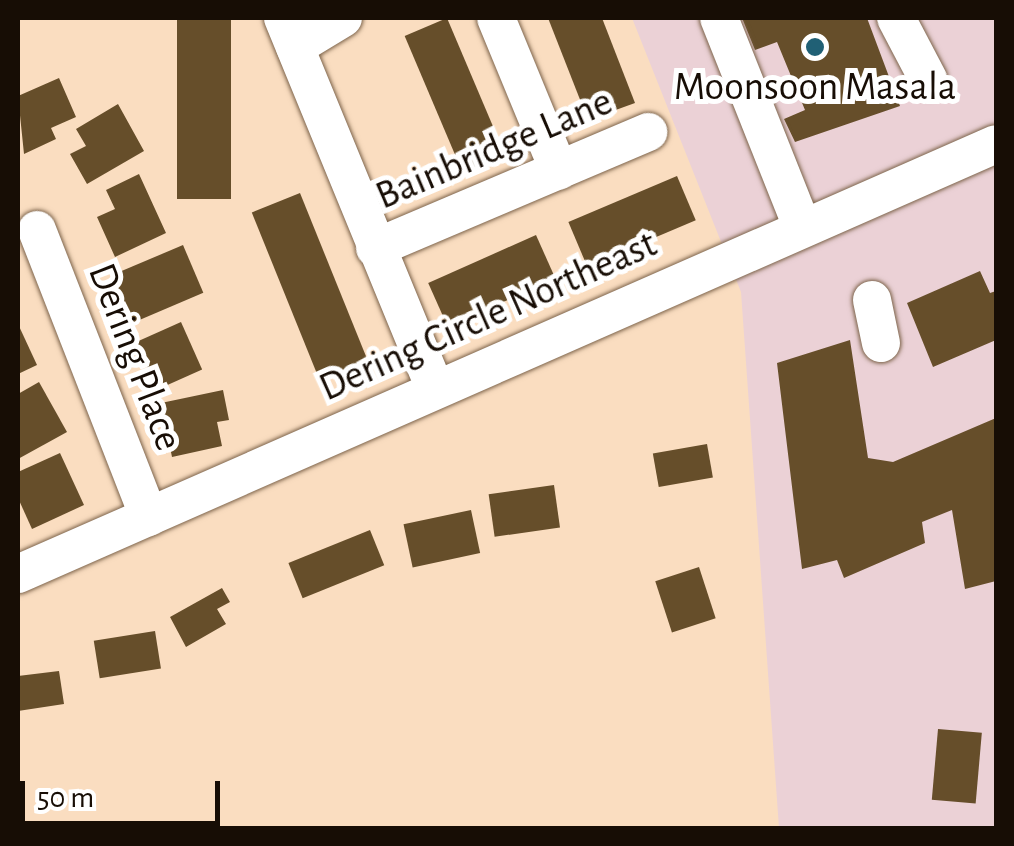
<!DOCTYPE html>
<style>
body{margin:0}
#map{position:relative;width:1014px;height:846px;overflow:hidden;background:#faddc0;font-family:"Alegreya Sans",sans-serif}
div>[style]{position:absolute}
.commercial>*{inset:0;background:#ebd1d6}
.building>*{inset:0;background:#664e2a;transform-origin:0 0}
.roads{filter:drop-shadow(0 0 2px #7d644b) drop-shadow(0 0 2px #7d644b)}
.minor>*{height:38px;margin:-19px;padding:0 19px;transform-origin:19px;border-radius:19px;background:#fff}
.dots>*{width:28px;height:28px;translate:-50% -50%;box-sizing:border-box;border:5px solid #fff;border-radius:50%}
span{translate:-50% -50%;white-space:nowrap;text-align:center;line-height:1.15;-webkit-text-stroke:10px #fff;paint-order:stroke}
.poi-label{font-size:40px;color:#170d05}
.street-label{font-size:40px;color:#170d05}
.frame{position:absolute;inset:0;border:20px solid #170d05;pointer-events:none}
.scale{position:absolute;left:20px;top:781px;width:200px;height:45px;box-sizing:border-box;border:5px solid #170d05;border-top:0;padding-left:12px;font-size:30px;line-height:35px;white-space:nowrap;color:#170d05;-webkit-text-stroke:8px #fff;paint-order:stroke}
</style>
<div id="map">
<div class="commercial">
<i style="clip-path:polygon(632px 18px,996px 18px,996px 828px,779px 828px,741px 292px)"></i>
</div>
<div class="building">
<i style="left:177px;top:18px;width:54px;height:181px"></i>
<i style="left:447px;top:18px;width:148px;height:46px;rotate:67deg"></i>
<i style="clip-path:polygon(548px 18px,602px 18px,635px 103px,588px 120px)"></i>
<i style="clip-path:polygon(742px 18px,867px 18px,900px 106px,795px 142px,784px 119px,805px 110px,777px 42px,755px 50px)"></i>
<i style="clip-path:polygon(59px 78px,76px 117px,51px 128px,56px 139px,24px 154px,18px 96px)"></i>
<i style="clip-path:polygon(118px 104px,144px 151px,87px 184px,70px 154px,86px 146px,76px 129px)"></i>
<i style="clip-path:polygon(139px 174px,166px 233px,115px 257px,97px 217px,115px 209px,106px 190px)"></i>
<i style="left:677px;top:176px;width:48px;height:118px;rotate:67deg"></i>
<i style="left:300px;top:193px;width:181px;height:52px;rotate:68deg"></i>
<i style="left:536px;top:235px;width:48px;height:118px;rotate:66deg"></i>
<i style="left:183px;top:245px;width:52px;height:77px;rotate:67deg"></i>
<i style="clip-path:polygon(980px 271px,990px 293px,996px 291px,996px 340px,933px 367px,907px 303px)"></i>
<i style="left:181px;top:322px;width:52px;height:49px;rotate:66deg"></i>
<i style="clip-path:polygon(18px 324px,37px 365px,18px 374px)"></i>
<i style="clip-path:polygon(850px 340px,868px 458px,893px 462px,996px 418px,996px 581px,965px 589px,952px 510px,922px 522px,925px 543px,844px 578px,837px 560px,802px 569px,777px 363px)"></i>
<i style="clip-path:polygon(39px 382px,67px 432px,18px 459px,18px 394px)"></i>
<i style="clip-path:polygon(223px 390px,229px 420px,217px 422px,222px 446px,172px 457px,161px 403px)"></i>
<i style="left:707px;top:444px;width:34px;height:55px;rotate:80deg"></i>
<i style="clip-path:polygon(60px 453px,84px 505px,32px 529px,18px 498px,18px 472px)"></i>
<i style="left:554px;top:485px;width:43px;height:66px;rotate:82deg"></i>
<i style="left:471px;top:510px;width:44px;height:69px;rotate:78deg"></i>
<i style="left:370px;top:530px;width:38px;height:88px;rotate:68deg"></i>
<i style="left:699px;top:567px;width:54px;height:46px;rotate:72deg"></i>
<i style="clip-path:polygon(222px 588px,230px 602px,217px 609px,226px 624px,186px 647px,170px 617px)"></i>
<i style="left:155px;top:631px;width:38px;height:62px;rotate:81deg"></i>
<i style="clip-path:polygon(59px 671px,64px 704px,18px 711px,18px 676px)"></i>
<i style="left:938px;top:729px;width:44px;height:71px;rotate:5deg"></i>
</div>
<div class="roads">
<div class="minor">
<i style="left:283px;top:18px;width:401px;rotate:67.7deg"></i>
<i style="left:496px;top:18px;width:165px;rotate:67.6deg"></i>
<i style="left:719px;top:18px;width:225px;rotate:68.3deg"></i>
<i style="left:896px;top:18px;width:69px;rotate:62.3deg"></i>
<i style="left:295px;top:47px;width:56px;rotate:-31.1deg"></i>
<i style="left:37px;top:230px;width:308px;rotate:68.7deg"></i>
<i style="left:375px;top:248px;width:297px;rotate:-23deg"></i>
<i style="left:872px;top:300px;width:44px;rotate:78.2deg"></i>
<i style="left:18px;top:574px;width:1068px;rotate:-23.73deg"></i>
</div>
</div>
<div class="dots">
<i style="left:815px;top:47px;background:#206075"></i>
</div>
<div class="poi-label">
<span style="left:815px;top:87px">Moonsoon Masala</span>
</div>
<div class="street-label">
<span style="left:494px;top:149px;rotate:-23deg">Bainbridge Lane</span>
<span style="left:488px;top:316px;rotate:-24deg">Dering Circle Northeast</span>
<span style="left:135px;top:357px;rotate:69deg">Dering Place</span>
</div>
<div class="frame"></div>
<div class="scale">50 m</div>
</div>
